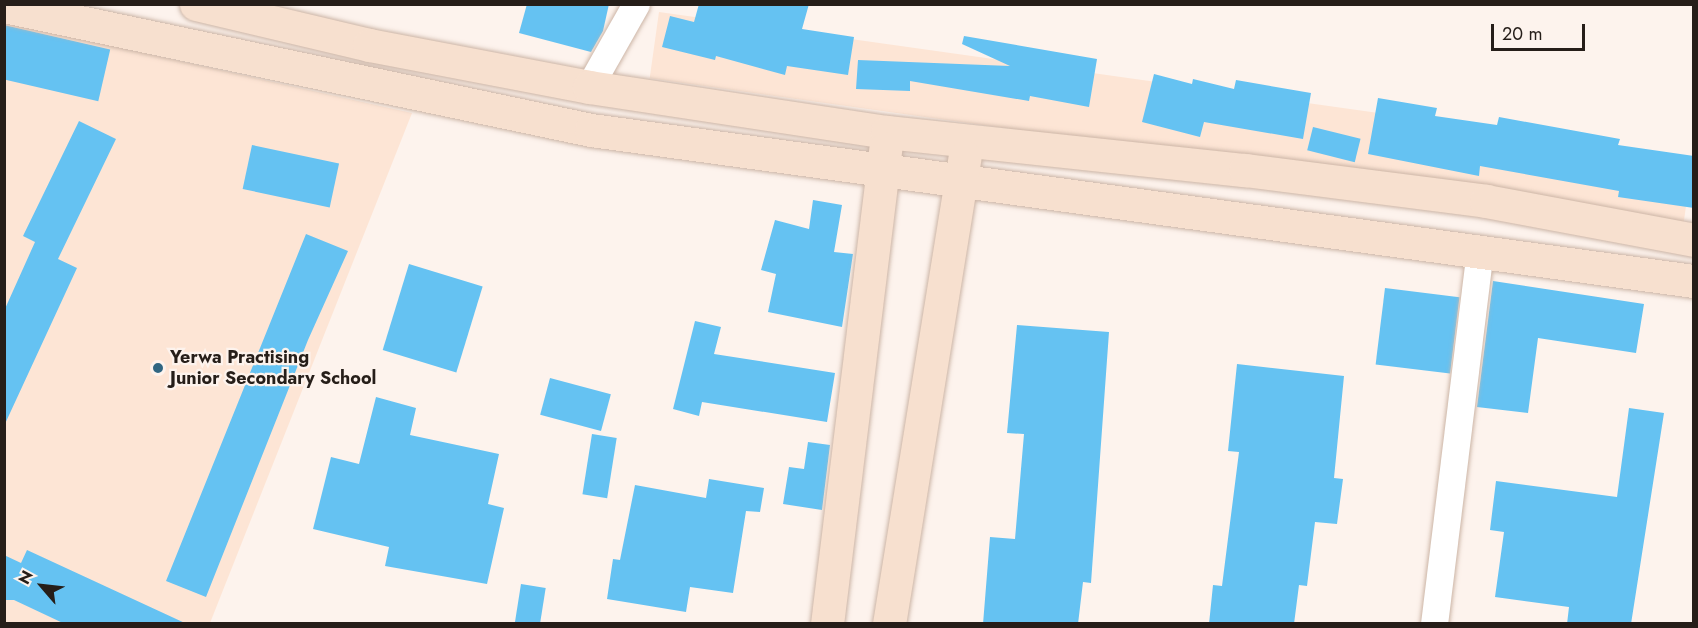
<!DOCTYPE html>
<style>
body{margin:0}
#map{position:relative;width:1698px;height:628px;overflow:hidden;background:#fdf3ed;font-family:Jost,sans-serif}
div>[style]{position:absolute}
.built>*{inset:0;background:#fde5d5;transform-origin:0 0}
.building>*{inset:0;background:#65c2f2;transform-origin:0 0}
.roads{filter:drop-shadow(0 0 2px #ccb5a6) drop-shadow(0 0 2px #ccb5a6)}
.street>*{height:27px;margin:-13.5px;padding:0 13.5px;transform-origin:13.5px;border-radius:13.5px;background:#fff}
.secondary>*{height:33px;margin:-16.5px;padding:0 16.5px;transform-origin:16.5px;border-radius:16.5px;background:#f7e0cf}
.dots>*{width:16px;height:16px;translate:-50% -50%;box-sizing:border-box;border:3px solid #fdf3ed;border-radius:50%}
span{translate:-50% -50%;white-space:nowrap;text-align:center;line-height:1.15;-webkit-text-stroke:4.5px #fdf3ed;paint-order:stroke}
.poi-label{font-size:18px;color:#261e19;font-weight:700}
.left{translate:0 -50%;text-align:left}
.frame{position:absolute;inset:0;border:6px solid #261e19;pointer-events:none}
.north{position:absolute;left:12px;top:556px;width:60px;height:60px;-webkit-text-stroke:4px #fdf3ed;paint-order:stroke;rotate:298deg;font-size:16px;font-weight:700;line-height:24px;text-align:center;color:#261e19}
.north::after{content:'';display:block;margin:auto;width:21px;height:27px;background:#261e19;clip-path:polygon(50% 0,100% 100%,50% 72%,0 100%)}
.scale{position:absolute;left:1491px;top:24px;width:94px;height:27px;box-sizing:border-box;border:3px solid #261e19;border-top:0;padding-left:8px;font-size:18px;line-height:21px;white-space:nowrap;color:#261e19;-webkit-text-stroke:4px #fdf3ed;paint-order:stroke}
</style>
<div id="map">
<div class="built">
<i style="left:659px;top:12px;width:1044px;height:67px;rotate:8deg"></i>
<i style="clip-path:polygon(5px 22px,412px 113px,210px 623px,5px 624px)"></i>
</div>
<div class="building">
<i style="clip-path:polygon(527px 4px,609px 4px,603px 31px,591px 52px,519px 33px)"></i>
<i style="clip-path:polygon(699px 4px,809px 4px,802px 29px,854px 37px,848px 75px,787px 66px,785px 75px,716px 56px,715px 60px,662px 47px,670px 16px,694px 22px)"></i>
<i style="left:4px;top:25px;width:109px;height:53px;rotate:13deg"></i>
<i style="clip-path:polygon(964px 36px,1097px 59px,1089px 107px,1030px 96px,1029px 101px,910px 81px,910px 91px,856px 89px,858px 60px,1010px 66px,962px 44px)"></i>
<i style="clip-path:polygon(1154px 74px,1192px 84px,1193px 79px,1234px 89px,1236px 80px,1311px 93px,1303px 139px,1204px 122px,1200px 137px,1142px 122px)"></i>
<i style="clip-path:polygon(1378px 98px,1437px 108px,1435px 116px,1497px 125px,1499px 117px,1620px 139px,1618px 145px,1694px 156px,1694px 208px,1618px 197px,1619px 191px,1480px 166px,1479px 176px,1368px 154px)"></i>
<i style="clip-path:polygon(79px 121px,116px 139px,58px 259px,77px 268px,4px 426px,4px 311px,35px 242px,23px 236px)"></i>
<i style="left:1313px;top:127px;width:49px;height:24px;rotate:14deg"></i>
<i style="left:252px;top:145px;width:89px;height:45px;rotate:12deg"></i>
<i style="clip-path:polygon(813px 200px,842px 205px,834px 252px,853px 254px,842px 327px,768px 312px,776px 274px,761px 270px,775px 220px,809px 229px)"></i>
<i style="clip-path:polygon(306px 234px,348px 251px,308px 340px,206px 597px,166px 581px)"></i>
<i style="left:409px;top:264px;width:77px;height:90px;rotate:17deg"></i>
<i style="clip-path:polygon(1493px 281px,1644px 304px,1636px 353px,1538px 338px,1528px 413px,1477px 407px)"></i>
<i style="left:1385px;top:288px;width:75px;height:77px;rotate:7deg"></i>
<i style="clip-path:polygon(695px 321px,721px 327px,714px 354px,835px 373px,827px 422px,702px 402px,699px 416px,673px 409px)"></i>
<i style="clip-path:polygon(1017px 325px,1109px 332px,1091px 583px,1083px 582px,1078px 624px,983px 624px,990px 537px,1015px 539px,1024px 434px,1007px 433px)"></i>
<i style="clip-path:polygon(1237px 364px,1344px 376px,1334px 478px,1343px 479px,1337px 524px,1315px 522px,1307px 586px,1299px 585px,1294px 624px,1209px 624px,1213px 585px,1222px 586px,1239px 452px,1228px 451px)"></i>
<i style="left:550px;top:378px;width:63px;height:38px;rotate:15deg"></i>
<i style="clip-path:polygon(376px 397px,416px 408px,410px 435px,499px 454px,488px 504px,504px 508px,487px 584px,385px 566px,389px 547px,313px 529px,331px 457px,359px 464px)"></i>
<i style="clip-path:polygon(1629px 408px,1664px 413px,1631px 624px,1567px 624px,1569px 607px,1495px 597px,1504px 532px,1490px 530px,1496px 481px,1617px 497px)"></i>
<i style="left:592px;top:434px;width:25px;height:61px;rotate:9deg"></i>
<i style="clip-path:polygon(808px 442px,830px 445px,822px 510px,783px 504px,789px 467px,804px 469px)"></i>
<i style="clip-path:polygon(709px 479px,764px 488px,760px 512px,746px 511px,733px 593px,690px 587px,686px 612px,607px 599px,613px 559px,620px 560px,635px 485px,706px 498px)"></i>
<i style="clip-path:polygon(27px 550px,187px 624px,65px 624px,14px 600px,4px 600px,4px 555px,21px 563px)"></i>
<i style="left:521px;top:584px;width:25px;height:40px;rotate:9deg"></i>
</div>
<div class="roads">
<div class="street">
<i style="left:589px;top:87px;width:95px;rotate:-60.5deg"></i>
<i style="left:1434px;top:624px;width:375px;rotate:-83deg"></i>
</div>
<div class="secondary">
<i style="left:196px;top:4px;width:178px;rotate:13.3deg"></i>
<i style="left:369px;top:45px;width:224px;rotate:10.8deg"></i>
<i style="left:589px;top:87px;width:301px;rotate:8.6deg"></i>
<i style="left:887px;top:132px;width:360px;rotate:6.1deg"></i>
<i style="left:1245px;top:170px;width:243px;rotate:7.3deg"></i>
<i style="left:1486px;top:201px;width:212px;rotate:10.6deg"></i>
<i style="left:4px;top:6px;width:600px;rotate:11.93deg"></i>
<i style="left:591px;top:130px;width:1113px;rotate:7.8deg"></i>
<i style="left:827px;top:624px;width:479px;rotate:-83deg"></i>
<i style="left:889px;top:624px;width:473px;rotate:-80.8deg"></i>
</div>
</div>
<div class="dots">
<i style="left:158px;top:368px;background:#306682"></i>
</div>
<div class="poi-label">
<span class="left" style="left:170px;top:368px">Yerwa Practising<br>Junior Secondary School</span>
</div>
<div class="frame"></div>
<div class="north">N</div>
<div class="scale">20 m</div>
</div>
